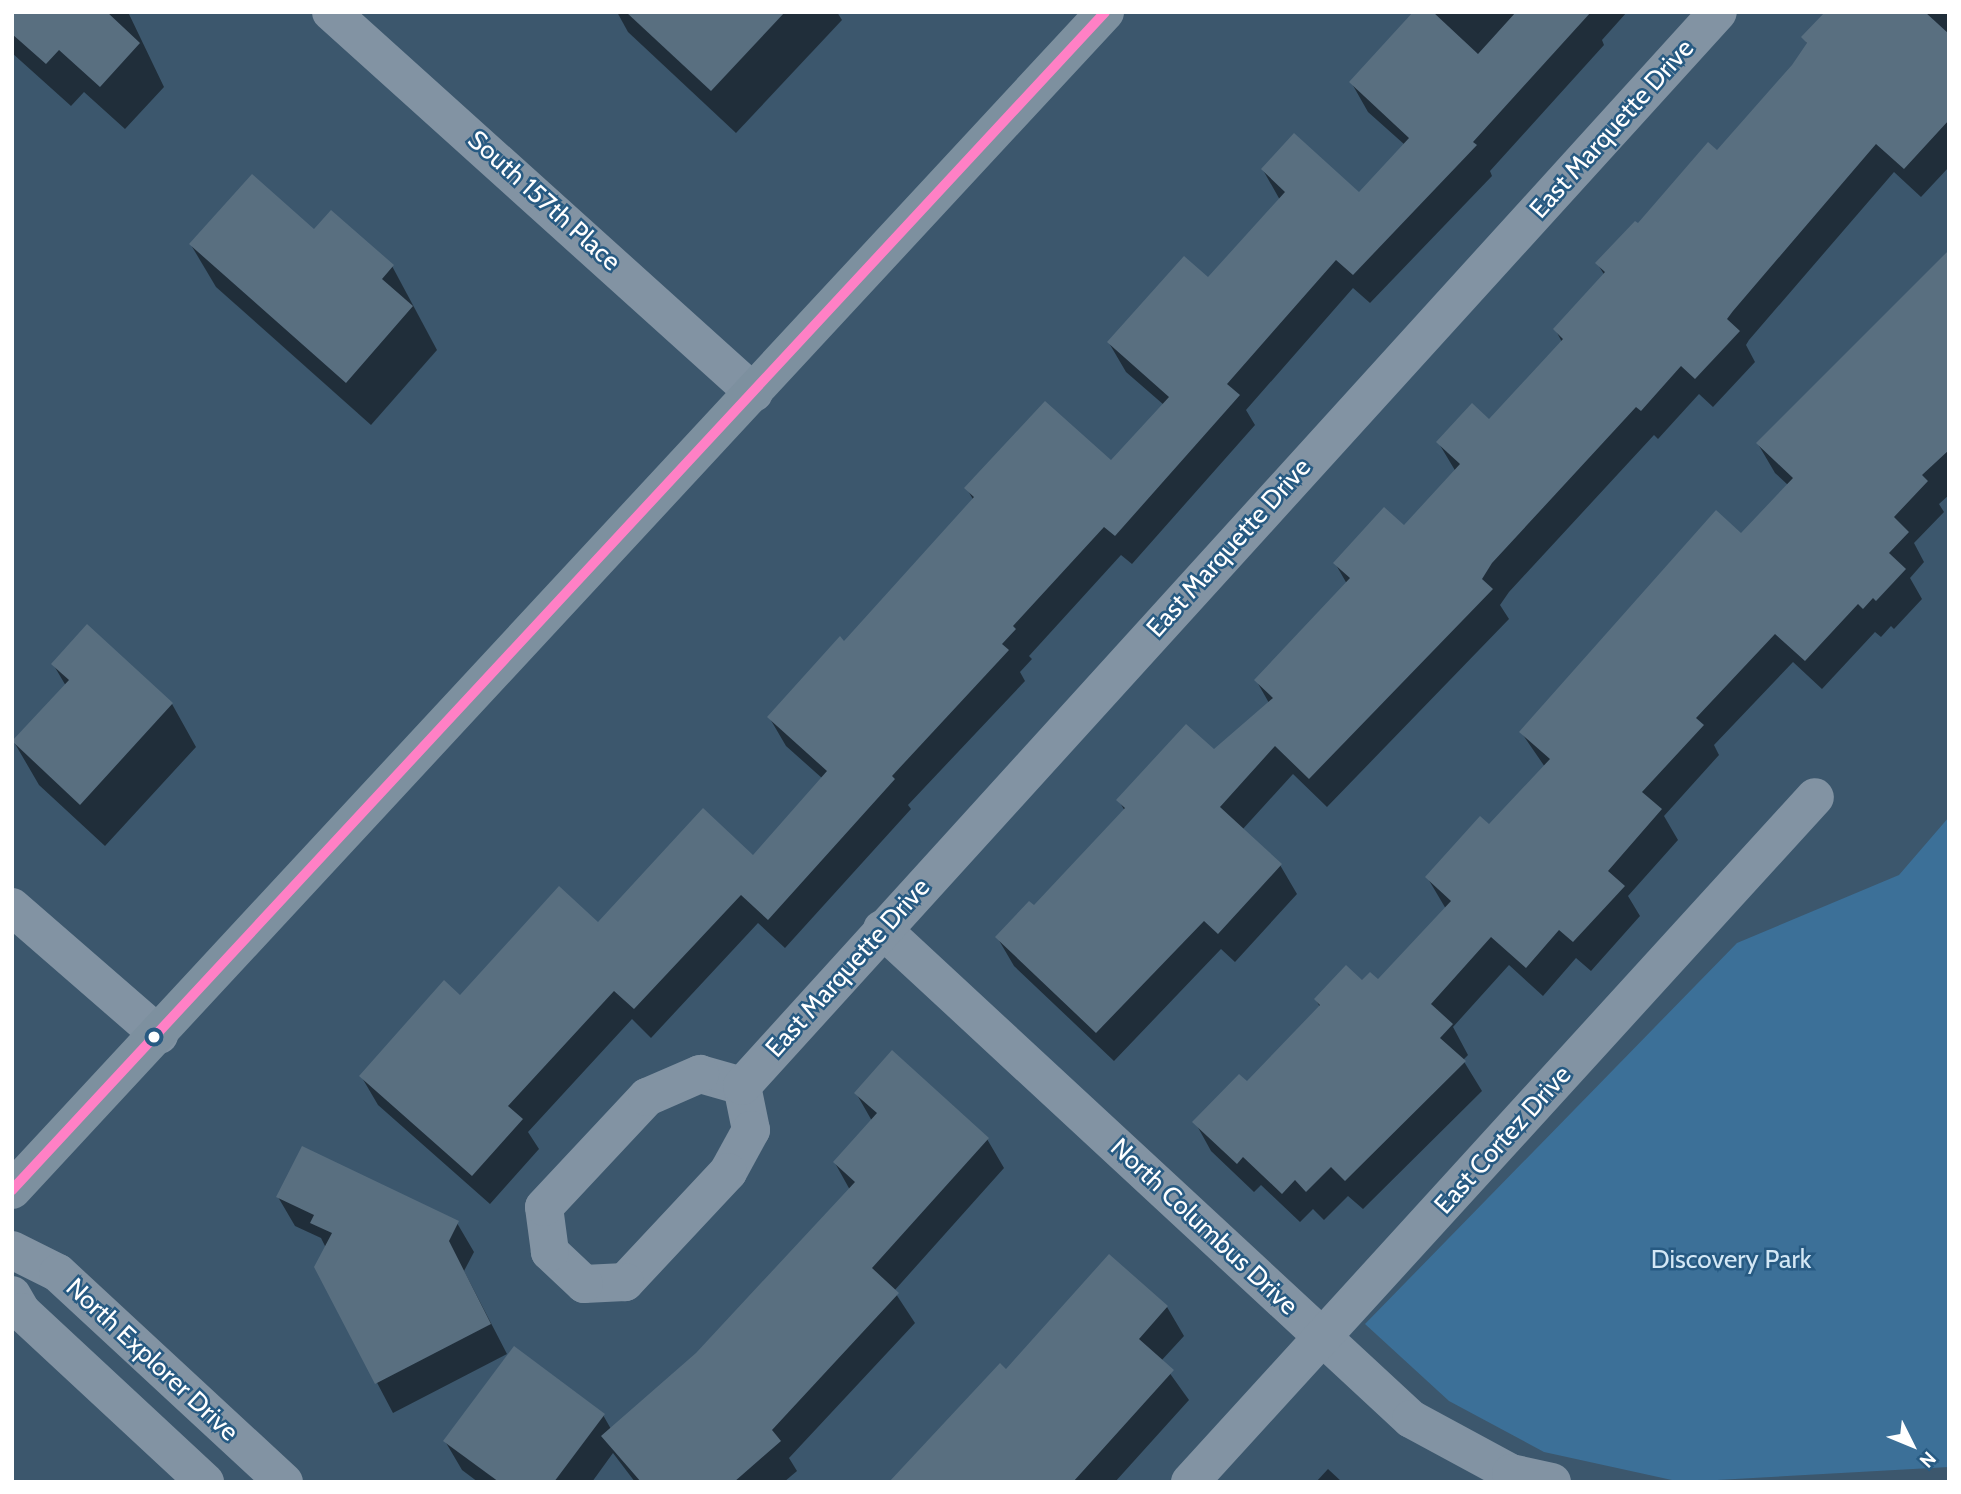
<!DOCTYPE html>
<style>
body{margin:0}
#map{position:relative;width:1961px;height:1494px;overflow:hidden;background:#3c576d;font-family:Cabin,sans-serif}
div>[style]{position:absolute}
.green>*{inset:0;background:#3c7098}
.shadow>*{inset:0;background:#0007}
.building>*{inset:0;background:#596f80}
.minor>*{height:38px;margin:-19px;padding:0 19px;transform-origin:19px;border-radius:19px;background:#8293a3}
.secondary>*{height:38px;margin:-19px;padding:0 19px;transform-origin:19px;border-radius:19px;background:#7d909f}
.bus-1>*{height:10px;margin:-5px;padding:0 5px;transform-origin:5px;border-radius:5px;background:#ff80c5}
.dots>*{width:19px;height:19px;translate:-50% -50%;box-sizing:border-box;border:4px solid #275a82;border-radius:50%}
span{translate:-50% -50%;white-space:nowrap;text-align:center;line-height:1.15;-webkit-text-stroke:5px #275a82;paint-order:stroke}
.street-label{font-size:26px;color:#fff}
.park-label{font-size:26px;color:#d3e7f5}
.frame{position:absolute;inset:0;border:14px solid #fff;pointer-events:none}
.north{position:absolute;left:1877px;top:1410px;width:70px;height:70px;-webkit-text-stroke:5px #275a82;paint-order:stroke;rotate:133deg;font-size:19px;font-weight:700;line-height:28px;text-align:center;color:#fff}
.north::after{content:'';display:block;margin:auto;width:24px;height:32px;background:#fff;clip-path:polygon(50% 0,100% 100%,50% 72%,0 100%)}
</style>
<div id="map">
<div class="green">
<i style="clip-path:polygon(1949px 817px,1949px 1467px,1681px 1482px,1544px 1452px,1449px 1401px,1365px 1324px,1737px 943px,1899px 875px)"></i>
</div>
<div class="shadow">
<i style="clip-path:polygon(12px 12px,128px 12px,164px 87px,125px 129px,84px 92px,71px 106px,12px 53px)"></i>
<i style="clip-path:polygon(617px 12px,837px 12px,842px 20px,736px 133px,628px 32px)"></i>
<i style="clip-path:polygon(1415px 12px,1627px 12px,1602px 40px,1604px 45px,1490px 171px,1492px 176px,1370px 303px,1353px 288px,1246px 410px,1255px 425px,1132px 564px,1121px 555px,1029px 656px,1032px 659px,1020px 672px,1025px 681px,908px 805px,911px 809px,785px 948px,758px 923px,651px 1038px,632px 1019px,528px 1132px,539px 1149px,490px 1204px,378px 1105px,361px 1076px,461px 997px,598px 924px,753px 857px,823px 779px,786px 746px,769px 717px,844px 643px,974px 501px,967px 489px,1111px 463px,1164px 405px,1126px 372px,1109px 343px,1208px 280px,1280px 200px,1263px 170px,1359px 194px,1405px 145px,1368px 112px,1351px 82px)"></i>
<i style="clip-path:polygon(1827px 12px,1949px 12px,1949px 167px,1921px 197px,1894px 172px,1749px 340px,1746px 345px,1755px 362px,1713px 407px,1699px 394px,1658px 439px,1654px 435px,1509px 592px,1500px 605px,1509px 619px,1327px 807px,1293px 774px,1242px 830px,1280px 865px,1297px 894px,1235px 962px,1221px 949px,1114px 1061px,1014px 966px,997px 937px,1034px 908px,1125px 811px,1119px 801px,1214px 751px,1269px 703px,1256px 680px,1347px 584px,1335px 563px,1404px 528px,1456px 472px,1438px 442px,1489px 422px,1562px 342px,1555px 329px,1605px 276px,1597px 263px,1718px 152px,1793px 66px,1808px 45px,1804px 38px)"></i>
<i style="clip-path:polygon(314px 231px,392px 266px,437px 350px,371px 425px,216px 287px,191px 245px)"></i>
<i style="clip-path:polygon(1949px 258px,1949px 495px,1939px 504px,1944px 512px,1914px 543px,1924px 562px,1910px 578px,1922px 599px,1894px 629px,1891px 626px,1881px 637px,1875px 632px,1822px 689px,1793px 662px,1714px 745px,1719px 755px,1664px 816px,1678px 840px,1628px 896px,1640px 916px,1591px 971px,1576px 958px,1543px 996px,1509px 965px,1453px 1027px,1468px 1055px,1463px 1060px,1482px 1091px,1363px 1209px,1348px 1196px,1324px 1220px,1313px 1209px,1300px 1222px,1261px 1185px,1254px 1192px,1211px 1151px,1195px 1122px,1247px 1083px,1320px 1007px,1316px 1000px,1362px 982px,1378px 982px,1446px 909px,1427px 877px,1489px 827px,1545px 767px,1521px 732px,1741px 536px,1788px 485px,1775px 473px,1758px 444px)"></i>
<i style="clip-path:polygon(53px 664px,172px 704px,196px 747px,105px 846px,39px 785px,14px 742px,66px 686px)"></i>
<i style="clip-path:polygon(856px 1093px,987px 1139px,1004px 1168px,894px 1291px,915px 1323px,789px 1458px,797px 1471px,784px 1482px,635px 1482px,613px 1453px,592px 1482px,478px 1482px,462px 1470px,445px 1441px,603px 1415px,611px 1429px,697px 1354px,850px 1190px,835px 1163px,872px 1121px)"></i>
<i style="clip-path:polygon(278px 1197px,457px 1223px,474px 1252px,464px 1271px,507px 1354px,393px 1413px,316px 1267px,326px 1248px,321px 1238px,295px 1226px)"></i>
<i style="clip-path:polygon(1167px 1307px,1184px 1336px,1161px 1361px,1189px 1400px,1115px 1482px,891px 1482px,1006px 1371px)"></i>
<i style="clip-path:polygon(1328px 1469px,1342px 1482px,1316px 1482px)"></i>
</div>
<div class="building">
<i style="clip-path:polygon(12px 12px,107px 12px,140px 43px,100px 87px,59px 50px,46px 64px,12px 34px)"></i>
<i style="clip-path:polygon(626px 12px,785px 12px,711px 91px)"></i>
<i style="clip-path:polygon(1413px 12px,1433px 12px,1478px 54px,1516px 12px,1591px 12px,1473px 142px,1477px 145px,1353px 275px,1336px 260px,1227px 384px,1240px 395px,1115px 536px,1104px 527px,1013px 626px,1016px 629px,1002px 644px,1009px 650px,892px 776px,895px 779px,768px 920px,741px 895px,634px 1009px,614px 991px,508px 1106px,523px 1119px,472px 1176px,359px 1076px,444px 980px,460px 995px,559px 886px,598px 922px,703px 808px,753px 855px,827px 771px,767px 717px,840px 636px,844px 641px,974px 497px,964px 488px,1045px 401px,1111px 460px,1169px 397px,1107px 342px,1184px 256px,1208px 277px,1285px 192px,1261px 169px,1294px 133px,1359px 192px,1409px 138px,1349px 82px)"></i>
<i style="clip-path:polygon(1825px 12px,1925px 12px,1949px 34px,1949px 120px,1904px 169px,1876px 144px,1733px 311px,1727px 319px,1740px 331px,1695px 379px,1681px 366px,1641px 411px,1636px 407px,1492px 563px,1482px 579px,1493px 589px,1309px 779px,1275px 746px,1220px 807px,1282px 864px,1218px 934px,1204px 921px,1096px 1033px,995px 937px,1029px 901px,1034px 905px,1125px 808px,1116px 800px,1186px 724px,1214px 749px,1273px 698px,1254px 680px,1350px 578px,1333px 563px,1384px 507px,1404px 525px,1460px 464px,1436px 442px,1472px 403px,1489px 419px,1563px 339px,1553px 329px,1605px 272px,1595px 263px,1635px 221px,1638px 223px,1708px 142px,1717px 150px,1792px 65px,1807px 43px,1801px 37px)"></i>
<i style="clip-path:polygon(252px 174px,314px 229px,331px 210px,394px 265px,382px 279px,413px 306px,346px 383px,189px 244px)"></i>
<i style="clip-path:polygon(1949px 250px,1949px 450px,1922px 475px,1928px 481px,1894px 517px,1909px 532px,1889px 553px,1906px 569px,1876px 601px,1873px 598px,1863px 609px,1858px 604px,1805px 661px,1775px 634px,1696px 718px,1704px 725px,1642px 792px,1662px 809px,1608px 871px,1625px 886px,1573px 942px,1559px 930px,1526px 968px,1491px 937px,1431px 1004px,1453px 1024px,1440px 1038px,1466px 1061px,1345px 1181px,1331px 1167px,1306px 1192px,1295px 1180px,1282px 1194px,1243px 1157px,1237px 1164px,1192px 1122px,1239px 1074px,1247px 1081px,1320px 1005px,1314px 999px,1346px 965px,1362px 980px,1370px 972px,1378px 979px,1451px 901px,1425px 877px,1480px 816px,1489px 824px,1550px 759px,1519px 732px,1716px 510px,1741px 533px,1793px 478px,1756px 443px)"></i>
<i style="clip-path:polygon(87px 624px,173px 703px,80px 805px,12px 741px,69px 680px,51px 664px)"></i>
<i style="clip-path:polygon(892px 1050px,989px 1138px,872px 1268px,899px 1293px,772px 1430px,781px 1441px,734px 1482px,641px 1482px,601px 1436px,696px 1353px,855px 1182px,833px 1162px,877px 1113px,854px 1093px)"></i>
<i style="clip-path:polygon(302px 1146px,459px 1221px,449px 1241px,491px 1324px,375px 1384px,314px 1267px,332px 1233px,310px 1223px,314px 1215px,276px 1197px)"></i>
<i style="clip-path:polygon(1109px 1254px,1168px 1306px,1139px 1339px,1174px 1370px,1073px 1482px,889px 1482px,1000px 1363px,1006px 1369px)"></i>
<i style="clip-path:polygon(514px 1346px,605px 1414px,554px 1482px,499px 1482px,443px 1441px)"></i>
</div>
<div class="minor">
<i style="left:331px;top:12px;width:569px;rotate:42.01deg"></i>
<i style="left:12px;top:907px;width:195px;rotate:41deg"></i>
<i style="left:882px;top:929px;width:721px;rotate:42.81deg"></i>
<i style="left:1411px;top:1419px;width:114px;rotate:28.4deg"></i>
<i style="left:1511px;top:1473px;width:42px;rotate:12.4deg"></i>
<i style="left:700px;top:1074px;width:44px;rotate:15.9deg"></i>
<i style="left:742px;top:1086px;width:45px;rotate:78.4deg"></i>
<i style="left:751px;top:1130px;width:48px;rotate:118.7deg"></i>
<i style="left:728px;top:1172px;width:151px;rotate:133.1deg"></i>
<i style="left:625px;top:1282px;width:41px;rotate:177.2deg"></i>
<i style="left:584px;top:1284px;width:47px;rotate:-136.7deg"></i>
<i style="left:550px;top:1252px;width:45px;rotate:-97.6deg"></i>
<i style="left:544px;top:1207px;width:151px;rotate:-46.9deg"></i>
<i style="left:647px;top:1097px;width:58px;rotate:-23.5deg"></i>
<i style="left:742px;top:1086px;width:1451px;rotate:-47.74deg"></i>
<i style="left:12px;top:1250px;width:51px;rotate:26.6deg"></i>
<i style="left:58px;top:1273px;width:308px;rotate:42.8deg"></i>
<i style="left:12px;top:1295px;width:20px;rotate:60deg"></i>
<i style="left:22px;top:1312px;width:250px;rotate:42.9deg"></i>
<i style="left:1190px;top:1482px;width:927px;rotate:-47.62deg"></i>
</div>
<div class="secondary">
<i style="left:12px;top:1190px;width:1607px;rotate:-47.14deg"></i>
</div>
<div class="bus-1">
<i style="left:12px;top:1190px;width:1607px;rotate:-47.14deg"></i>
</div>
<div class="dots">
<i style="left:154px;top:1037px;background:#fff"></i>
</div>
<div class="street-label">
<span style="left:1612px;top:129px;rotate:-48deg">East Marquette Drive</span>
<span style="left:544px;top:201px;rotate:42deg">South 157th Place</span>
<span style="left:1229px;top:548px;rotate:-48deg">East Marquette Drive</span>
<span style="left:848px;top:968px;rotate:-48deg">East Marquette Drive</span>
<span style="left:1503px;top:1140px;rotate:-48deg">East Cortez Drive</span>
<span style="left:1204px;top:1227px;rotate:43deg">North Columbus Drive</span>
<span style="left:152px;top:1360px;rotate:43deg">North Explorer Drive</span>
</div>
<div class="park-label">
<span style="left:1731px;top:1260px">Discovery Park</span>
</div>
<div class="frame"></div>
<div class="north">N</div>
</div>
